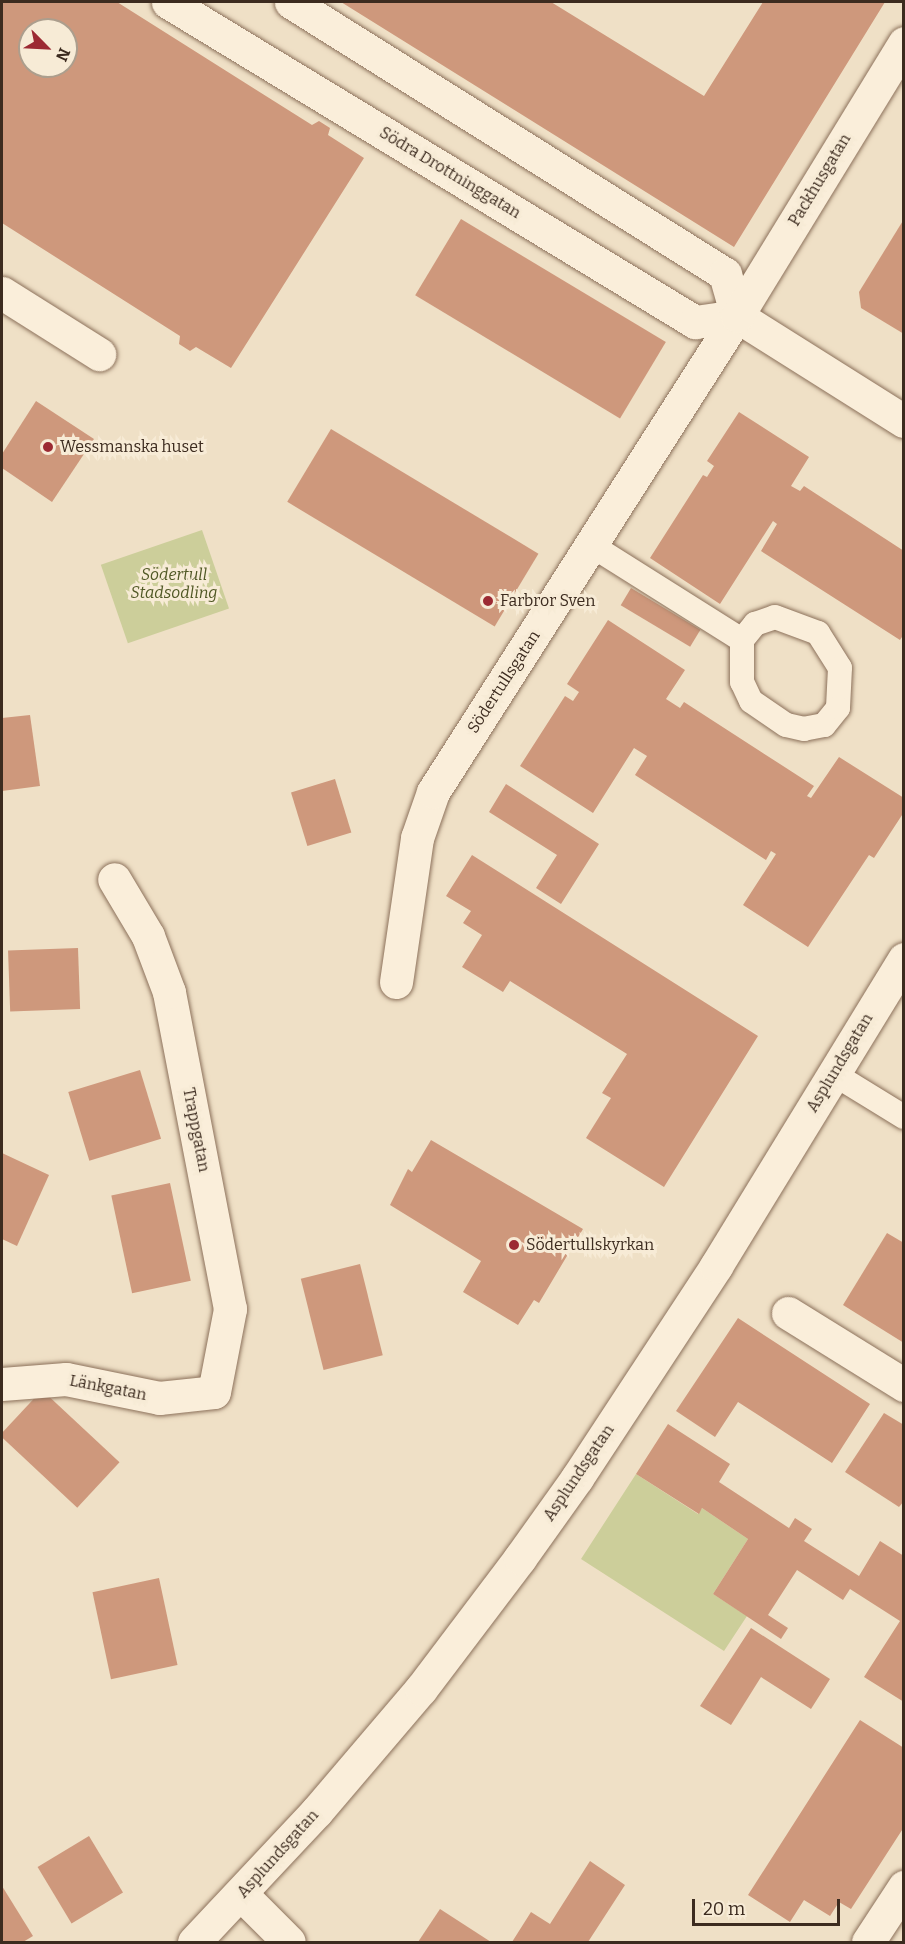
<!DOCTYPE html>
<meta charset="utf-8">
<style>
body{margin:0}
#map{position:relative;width:905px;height:1944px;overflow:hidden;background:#efe0c6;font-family:Bitter,serif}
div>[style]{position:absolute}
.green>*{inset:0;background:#ccce9a;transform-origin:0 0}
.building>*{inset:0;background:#ce987c;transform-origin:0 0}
.roads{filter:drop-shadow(0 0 2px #8c715b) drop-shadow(0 0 2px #8c715b)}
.lane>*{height:24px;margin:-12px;padding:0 12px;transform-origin:12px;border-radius:12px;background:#faeeda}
.street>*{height:33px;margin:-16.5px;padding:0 16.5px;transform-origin:16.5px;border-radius:16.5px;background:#faeeda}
.secondary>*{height:33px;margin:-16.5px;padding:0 16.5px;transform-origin:16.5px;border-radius:16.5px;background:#faeeda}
.dots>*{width:16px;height:16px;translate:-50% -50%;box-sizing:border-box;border:3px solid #f7ebd6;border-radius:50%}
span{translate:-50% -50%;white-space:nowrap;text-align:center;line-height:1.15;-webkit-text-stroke:6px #f7ebd6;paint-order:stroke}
.street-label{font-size:16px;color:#3c2b1f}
.poi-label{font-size:16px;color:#3c2b1f}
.left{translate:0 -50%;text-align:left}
.park-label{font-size:16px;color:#505825;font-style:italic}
.frame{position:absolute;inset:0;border:3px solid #3c2b1f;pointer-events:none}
.north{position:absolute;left:18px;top:18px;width:60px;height:60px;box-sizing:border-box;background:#f7ebd6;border:2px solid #ac9e8d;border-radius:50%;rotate:114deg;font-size:16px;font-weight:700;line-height:24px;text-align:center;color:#3c2b1f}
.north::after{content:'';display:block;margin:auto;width:21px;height:27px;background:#9c2a33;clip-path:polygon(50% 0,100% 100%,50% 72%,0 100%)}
.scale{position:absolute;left:692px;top:1899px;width:148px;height:27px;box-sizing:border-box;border:3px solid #3c2b1f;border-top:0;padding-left:8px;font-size:18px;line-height:21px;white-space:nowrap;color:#3c2b1f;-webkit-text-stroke:4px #f7ebd6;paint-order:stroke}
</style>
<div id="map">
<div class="green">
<i style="left:202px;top:530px;width:83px;height:107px;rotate:71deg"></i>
<i style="clip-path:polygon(636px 1474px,698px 1514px,702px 1508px,748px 1539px,713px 1594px,747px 1616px,724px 1651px,581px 1559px)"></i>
</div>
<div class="building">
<i style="clip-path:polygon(evenodd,2px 2px,117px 2px,312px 125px,319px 121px,330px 128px,328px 135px,364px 158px,231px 368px,196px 347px,190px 351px,179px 344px,180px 336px,2px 223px,2px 2px,30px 30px,66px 30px,66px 66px,30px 66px,30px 30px)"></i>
<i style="clip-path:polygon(341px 2px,551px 2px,704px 96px,763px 2px,885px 2px,734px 247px)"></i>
<i style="left:461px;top:219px;width:239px;height:89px;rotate:31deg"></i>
<i style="clip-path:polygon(904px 219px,904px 334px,861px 308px,859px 292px)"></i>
<i style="clip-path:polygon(36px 401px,94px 439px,52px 502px,2px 468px,2px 454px)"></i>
<i style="clip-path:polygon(739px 412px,809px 457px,791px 486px,800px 491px,804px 486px,904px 551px,904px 634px,900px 640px,761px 551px,777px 524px,773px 521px,720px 604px,650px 558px,703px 475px,707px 477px,714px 466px,707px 461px)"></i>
<i style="left:331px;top:429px;width:242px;height:85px;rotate:31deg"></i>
<i style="left:631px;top:588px;width:81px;height:20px;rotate:31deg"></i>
<i style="clip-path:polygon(608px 620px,685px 670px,666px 699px,680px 708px,684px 702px,814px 786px,807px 796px,811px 798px,839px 757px,904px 798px,904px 812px,874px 858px,869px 855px,808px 947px,743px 905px,776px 854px,771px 851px,766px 860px,635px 775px,647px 756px,634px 748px,593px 813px,520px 766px,565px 696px,573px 701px,579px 692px,567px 684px)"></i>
<i style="clip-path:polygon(30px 715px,40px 786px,2px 791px,2px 718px)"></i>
<i style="left:335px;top:779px;width:56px;height:46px;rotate:73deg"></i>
<i style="clip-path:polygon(506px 784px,599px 844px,561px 904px,536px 888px,557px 855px,489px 812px)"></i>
<i style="clip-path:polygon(472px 855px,758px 1036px,664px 1187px,586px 1138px,611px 1098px,602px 1093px,627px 1054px,510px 981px,503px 992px,462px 967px,482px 935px,463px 923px,471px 911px,446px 896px)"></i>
<i style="left:78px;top:948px;width:61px;height:70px;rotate:88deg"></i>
<i style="left:140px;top:1070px;width:72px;height:75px;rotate:73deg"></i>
<i style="clip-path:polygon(431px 1140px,583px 1229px,539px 1303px,534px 1300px,518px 1325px,463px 1292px,481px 1261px,390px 1205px,408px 1169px,412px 1172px)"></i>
<i style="clip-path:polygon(2px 1153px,49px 1175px,17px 1246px,2px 1239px)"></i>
<i style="left:170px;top:1183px;width:100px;height:60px;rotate:78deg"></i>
<i style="clip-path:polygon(887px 1233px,904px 1243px,904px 1343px,843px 1305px)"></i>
<i style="left:360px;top:1264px;width:94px;height:61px;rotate:76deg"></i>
<i style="clip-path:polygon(738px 1318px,870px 1404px,832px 1463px,738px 1402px,715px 1437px,676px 1411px)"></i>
<i style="left:42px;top:1390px;width:106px;height:62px;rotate:43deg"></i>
<i style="clip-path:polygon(884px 1413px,904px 1425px,904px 1501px,899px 1507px,845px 1472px)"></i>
<i style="clip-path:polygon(668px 1424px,730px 1464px,719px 1482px,789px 1528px,795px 1518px,812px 1529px,804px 1541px,859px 1576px,880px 1541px,904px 1556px,904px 1702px,864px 1677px,900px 1621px,850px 1589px,843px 1600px,797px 1570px,768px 1615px,788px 1628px,781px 1639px,713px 1594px,748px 1539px,702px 1508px,699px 1514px,636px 1474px)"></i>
<i style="left:159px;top:1578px;width:89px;height:68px;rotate:78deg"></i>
<i style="clip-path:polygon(751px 1628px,830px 1679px,811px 1709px,761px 1677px,731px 1725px,700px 1706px)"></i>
<i style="clip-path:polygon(860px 1720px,904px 1748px,904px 1827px,851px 1909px,839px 1902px,830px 1916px,804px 1900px,790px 1922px,748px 1895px)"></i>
<i style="left:89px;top:1836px;width:66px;height:60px;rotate:59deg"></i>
<i style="clip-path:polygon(590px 1861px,625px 1885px,588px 1942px,512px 1942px,531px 1912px,550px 1924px)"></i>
<i style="clip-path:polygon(2px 1886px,33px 1936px,23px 1942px,2px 1942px)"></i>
<i style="clip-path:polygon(440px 1909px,491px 1942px,418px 1942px)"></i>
</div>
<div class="roads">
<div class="lane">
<i style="left:591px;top:545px;width:178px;rotate:32.2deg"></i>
<i style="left:775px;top:617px;width:46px;rotate:20.4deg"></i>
<i style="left:818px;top:633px;width:41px;rotate:57.8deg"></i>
<i style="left:840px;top:668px;width:40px;rotate:92.9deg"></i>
<i style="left:838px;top:708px;width:22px;rotate:129deg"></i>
<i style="left:824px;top:725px;width:20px;rotate:169deg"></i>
<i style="left:804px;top:729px;width:18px;rotate:-167deg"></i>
<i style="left:786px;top:725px;width:42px;rotate:-145.6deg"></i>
<i style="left:751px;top:701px;width:21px;rotate:-115deg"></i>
<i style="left:742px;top:682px;width:42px;rotate:-90deg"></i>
<i style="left:742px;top:640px;width:21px;rotate:-51deg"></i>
<i style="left:755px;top:624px;width:21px;rotate:-19deg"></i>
<i style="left:834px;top:1074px;width:82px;rotate:31.6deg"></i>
</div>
<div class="street">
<i style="left:168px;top:2px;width:617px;rotate:31.27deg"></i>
<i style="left:695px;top:322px;width:42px;rotate:-8.1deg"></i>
<i style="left:737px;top:316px;width:197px;rotate:32.2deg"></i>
<i style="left:291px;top:2px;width:512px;rotate:32.08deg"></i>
<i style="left:725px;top:274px;width:44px;rotate:74.1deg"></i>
<i style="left:2px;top:293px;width:115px;rotate:32.2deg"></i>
<i style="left:396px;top:982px;width:146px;rotate:-81.7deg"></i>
<i style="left:417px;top:838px;width:49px;rotate:-70.8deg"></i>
<i style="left:433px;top:792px;width:565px;rotate:-57.44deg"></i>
<i style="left:737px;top:316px;width:320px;rotate:-58.5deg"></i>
<i style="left:788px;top:1313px;width:137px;rotate:31.8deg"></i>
<i style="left:2px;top:1384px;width:64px;rotate:-4.5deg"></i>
<i style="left:66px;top:1379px;width:95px;rotate:11.5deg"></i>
<i style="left:159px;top:1398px;width:55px;rotate:-6.2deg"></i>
<i style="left:214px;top:1392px;width:85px;rotate:-79.1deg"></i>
<i style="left:230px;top:1309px;width:323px;rotate:-100.9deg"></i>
<i style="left:169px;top:992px;width:60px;rotate:-110.6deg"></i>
<i style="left:148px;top:936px;width:66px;rotate:-120.8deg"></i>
<i style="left:242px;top:1895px;width:66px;rotate:45deg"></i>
<i style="left:868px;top:1942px;width:66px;rotate:-56.8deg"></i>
</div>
<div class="secondary">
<i style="left:194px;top:1942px;width:180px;rotate:-46.8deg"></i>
<i style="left:317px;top:1811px;width:160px;rotate:-49.6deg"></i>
<i style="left:421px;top:1689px;width:164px;rotate:-52.9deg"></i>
<i style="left:520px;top:1558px;width:98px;rotate:-54.5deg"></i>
<i style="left:577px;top:1478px;width:254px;rotate:-56.7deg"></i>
<i style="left:716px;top:1266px;width:360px;rotate:-58.5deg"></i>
</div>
</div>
<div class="dots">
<i style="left:48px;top:447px;background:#9c2a33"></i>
<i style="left:488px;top:601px;background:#9c2a33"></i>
<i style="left:514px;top:1245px;background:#9c2a33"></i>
</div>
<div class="street-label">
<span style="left:450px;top:173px;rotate:31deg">Södra Drottninggatan</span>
<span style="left:820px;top:180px;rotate:-59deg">Packhusgatan</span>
<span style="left:504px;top:682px;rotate:-57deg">Södertullsgatan</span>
<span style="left:840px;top:1063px;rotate:-59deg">Asplundsgatan</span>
<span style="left:196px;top:1130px;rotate:79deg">Trappgatan</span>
<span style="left:108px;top:1388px;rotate:11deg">Länkgatan</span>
<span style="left:579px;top:1473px;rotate:-56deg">Asplundsgatan</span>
<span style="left:278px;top:1854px;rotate:-48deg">Asplundsgatan</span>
</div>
<div class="poi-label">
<span class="left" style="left:60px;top:447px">Wessmanska huset</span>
<span class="left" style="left:500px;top:601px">Farbror Sven</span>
<span class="left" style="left:526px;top:1245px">Södertullskyrkan</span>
</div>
<div class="park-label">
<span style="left:174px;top:584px">Södertull<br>Stadsodling</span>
</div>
<div class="frame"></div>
<div class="north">N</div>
<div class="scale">20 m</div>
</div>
